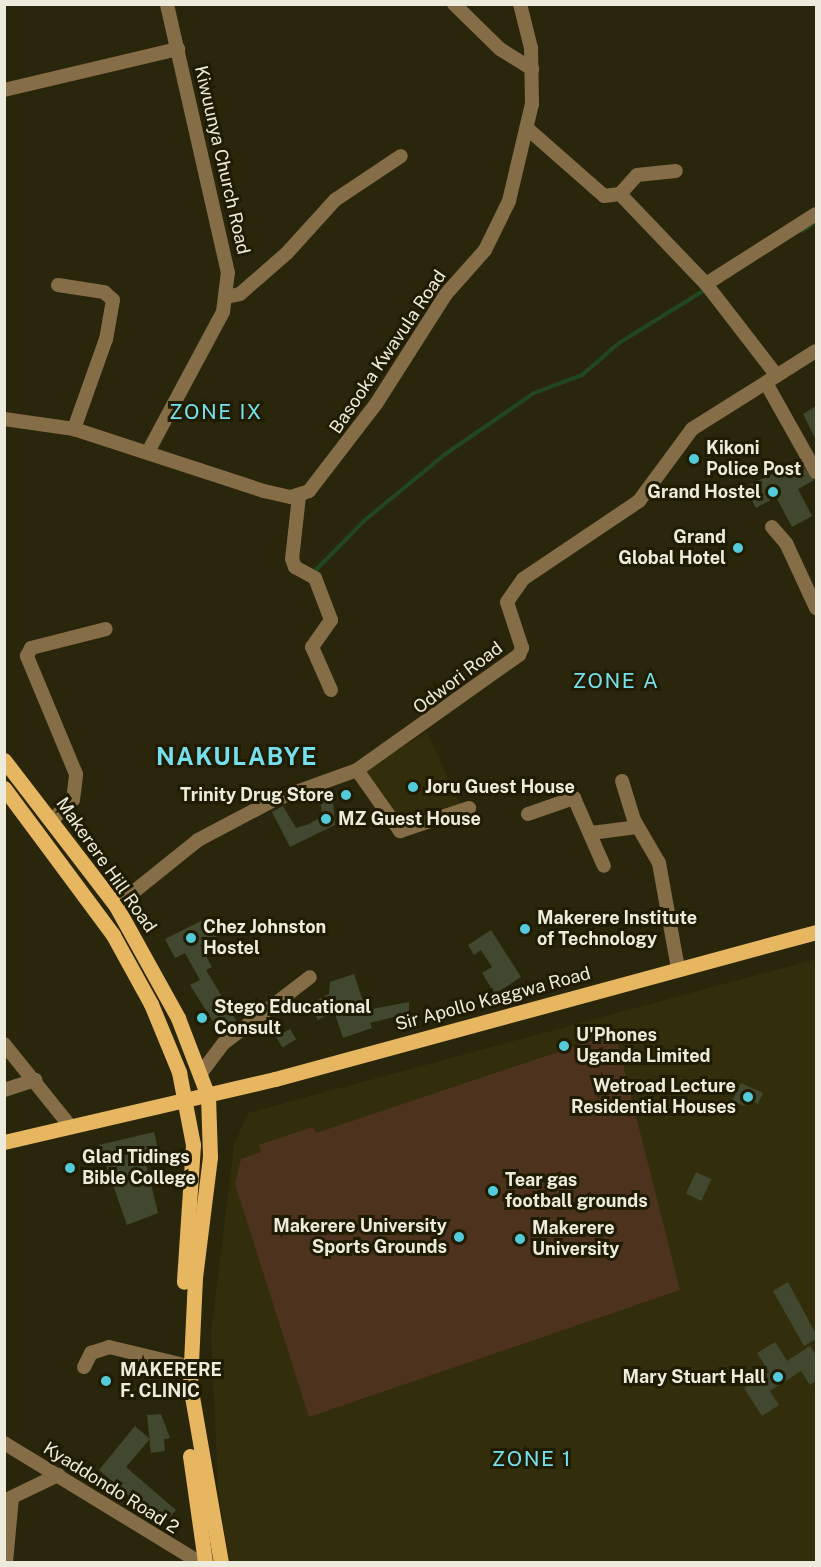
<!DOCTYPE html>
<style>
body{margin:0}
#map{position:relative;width:821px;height:1567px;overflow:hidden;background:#2a260b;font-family:"Public Sans",sans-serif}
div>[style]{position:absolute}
.built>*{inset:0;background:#322d0a}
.green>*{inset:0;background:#4d321d}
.stream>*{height:4px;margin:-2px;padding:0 2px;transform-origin:2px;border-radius:2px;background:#214721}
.building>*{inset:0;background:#41482f;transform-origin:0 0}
.minor>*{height:14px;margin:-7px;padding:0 7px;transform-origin:7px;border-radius:7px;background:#856e47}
.major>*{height:15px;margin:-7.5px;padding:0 7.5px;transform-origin:7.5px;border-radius:7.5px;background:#e7b661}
.dots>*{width:16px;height:16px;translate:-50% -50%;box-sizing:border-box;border:3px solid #201c03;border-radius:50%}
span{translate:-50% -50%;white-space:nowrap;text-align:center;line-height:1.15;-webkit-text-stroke:6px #201c03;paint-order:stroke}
.street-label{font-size:18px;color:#edebdb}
.poi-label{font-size:18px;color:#edebdb;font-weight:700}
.left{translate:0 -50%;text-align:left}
.right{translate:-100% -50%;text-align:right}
.quarter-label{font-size:21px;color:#75dfee;letter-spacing:1.5px}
.district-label{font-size:24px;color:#75dfee;font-weight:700;letter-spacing:1.5px}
.frame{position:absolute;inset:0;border:6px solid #edebdb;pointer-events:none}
</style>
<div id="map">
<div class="built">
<i style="clip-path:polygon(427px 732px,460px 804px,398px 828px,363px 771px)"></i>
<i style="clip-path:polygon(816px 959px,816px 1562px,229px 1562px,218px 1488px,211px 1334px,234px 1145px,248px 1113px)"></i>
</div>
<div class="green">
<i style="clip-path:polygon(615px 1033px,680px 1290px,309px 1417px,235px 1184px,241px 1159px,261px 1152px,259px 1145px,313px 1127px,316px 1133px)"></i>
</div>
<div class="stream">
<i style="left:802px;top:231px;width:17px;rotate:-33deg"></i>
<i style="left:314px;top:572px;width:73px;rotate:-45.6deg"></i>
<i style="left:365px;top:520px;width:102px;rotate:-39.4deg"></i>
<i style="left:444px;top:455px;width:109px;rotate:-34.6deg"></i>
<i style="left:534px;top:393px;width:51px;rotate:-20.6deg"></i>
<i style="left:582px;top:375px;width:49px;rotate:-40.9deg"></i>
<i style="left:619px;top:343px;width:102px;rotate:-31.8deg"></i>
</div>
<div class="building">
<i style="clip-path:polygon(816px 406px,816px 440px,803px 414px)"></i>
<i style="clip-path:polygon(800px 462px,814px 480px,798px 489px,812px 516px,792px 527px,776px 497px,756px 508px,744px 487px)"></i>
<i style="clip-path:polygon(332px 790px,335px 825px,290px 847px,272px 812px,283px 806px,296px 828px,309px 824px,322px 816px,320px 793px)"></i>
<i style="clip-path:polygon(207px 918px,217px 937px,200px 945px,212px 967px,206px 970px,237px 1022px,221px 1034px,190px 985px,200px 980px,185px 953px,175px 958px,165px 939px)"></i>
<i style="clip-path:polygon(491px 930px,521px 977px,495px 994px,482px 973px,492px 967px,481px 950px,474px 955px,468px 945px)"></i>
<i style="clip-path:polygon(354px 974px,366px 1010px,409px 1002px,409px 1013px,370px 1023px,372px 1028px,343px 1038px,334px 1011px,318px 1020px,310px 1004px,329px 994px,330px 982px)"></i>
<i style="left:290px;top:1029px;width:12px;height:16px;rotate:59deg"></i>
<i style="clip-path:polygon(741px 1083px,763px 1093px,758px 1104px,751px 1101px,744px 1106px,732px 1101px)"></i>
<i style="clip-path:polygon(154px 1132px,161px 1161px,146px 1164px,158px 1213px,127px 1225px,99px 1145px)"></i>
<i style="left:696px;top:1172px;width:17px;height:24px;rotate:25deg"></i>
<i style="clip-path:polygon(788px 1282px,816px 1334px,816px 1339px,804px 1346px,773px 1291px)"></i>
<i style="clip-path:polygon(775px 1342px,787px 1361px,810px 1346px,816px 1355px,816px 1381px,810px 1385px,801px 1371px,770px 1391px,779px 1405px,762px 1416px,744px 1388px,769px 1372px,757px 1353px)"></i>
<i style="clip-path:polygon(161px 1414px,170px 1438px,164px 1439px,165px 1451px,151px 1453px,147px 1415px)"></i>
<i style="clip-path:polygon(135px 1426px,150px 1439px,126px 1467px,176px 1510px,163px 1525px,99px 1470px)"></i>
</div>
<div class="minor">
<i style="left:454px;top:4px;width:64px;rotate:44.4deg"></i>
<i style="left:500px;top:49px;width:38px;rotate:32deg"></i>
<i style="left:4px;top:90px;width:179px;rotate:-13.3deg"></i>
<i style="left:529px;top:130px;width:100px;rotate:41.3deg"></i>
<i style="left:604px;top:196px;width:16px;rotate:-7deg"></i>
<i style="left:620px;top:194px;width:25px;rotate:-48deg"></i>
<i style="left:637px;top:175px;width:39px;rotate:-6deg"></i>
<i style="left:620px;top:194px;width:124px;rotate:46.3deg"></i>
<i style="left:706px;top:284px;width:116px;rotate:52.3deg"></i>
<i style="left:706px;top:284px;width:130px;rotate:-32.5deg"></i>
<i style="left:58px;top:285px;width:47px;rotate:8.7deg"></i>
<i style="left:104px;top:292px;width:12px;rotate:42deg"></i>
<i style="left:113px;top:300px;width:40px;rotate:100deg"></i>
<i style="left:106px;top:339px;width:96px;rotate:109.6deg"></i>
<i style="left:226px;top:297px;width:14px;rotate:-12deg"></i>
<i style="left:240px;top:294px;width:62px;rotate:-41.1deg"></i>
<i style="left:287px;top:253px;width:72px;rotate:-47.8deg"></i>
<i style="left:335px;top:200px;width:79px;rotate:-33.7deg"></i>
<i style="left:766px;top:383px;width:102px;rotate:60.7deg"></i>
<i style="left:4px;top:419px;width:71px;rotate:8.1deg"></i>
<i style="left:74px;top:429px;width:200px;rotate:18.1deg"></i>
<i style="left:264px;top:491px;width:28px;rotate:13deg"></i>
<i style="left:291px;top:497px;width:19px;rotate:-18deg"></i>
<i style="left:309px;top:491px;width:110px;rotate:-52.4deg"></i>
<i style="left:376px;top:404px;width:130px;rotate:-57.5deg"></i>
<i style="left:446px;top:294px;width:59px;rotate:-48.4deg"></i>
<i style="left:485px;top:250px;width:55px;rotate:-63.9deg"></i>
<i style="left:509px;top:201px;width:100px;rotate:-76.7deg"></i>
<i style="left:532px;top:104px;width:56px;rotate:-91deg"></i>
<i style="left:531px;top:48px;width:45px;rotate:-104deg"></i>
<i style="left:149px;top:450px;width:157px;rotate:-61.8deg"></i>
<i style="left:223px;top:312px;width:39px;rotate:-83deg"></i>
<i style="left:228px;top:273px;width:276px;rotate:-102.8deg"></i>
<i style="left:299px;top:496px;width:63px;rotate:96.3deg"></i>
<i style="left:292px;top:559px;width:9px;rotate:69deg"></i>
<i style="left:295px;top:567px;width:23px;rotate:29deg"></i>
<i style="left:315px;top:578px;width:45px;rotate:69.1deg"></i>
<i style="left:331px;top:620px;width:33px;rotate:125deg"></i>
<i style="left:312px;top:647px;width:47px;rotate:66.2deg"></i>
<i style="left:772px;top:527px;width:21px;rotate:49deg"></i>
<i style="left:786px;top:543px;width:72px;rotate:65.2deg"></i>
<i style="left:357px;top:770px;width:75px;rotate:54.8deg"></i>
<i style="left:400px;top:831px;width:73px;rotate:-18.4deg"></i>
<i style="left:622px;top:781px;width:41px;rotate:72.9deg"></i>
<i style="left:634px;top:820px;width:50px;rotate:59.8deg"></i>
<i style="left:659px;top:863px;width:108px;rotate:79.8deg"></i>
<i style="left:528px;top:814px;width:49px;rotate:-19.2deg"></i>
<i style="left:574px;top:798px;width:74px;rotate:66.2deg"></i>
<i style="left:52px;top:820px;width:29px;rotate:-44deg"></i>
<i style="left:73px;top:800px;width:26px;rotate:-83deg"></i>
<i style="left:76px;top:774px;width:128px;rotate:-112.6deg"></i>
<i style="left:27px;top:656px;width:9px;rotate:-63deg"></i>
<i style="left:31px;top:648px;width:77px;rotate:-14.2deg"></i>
<i style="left:591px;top:833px;width:46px;rotate:-7.4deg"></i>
<i style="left:116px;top:906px;width:105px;rotate:-38.8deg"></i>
<i style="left:198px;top:840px;width:86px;rotate:-27.8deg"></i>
<i style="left:274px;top:800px;width:88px;rotate:-19.9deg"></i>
<i style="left:357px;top:770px;width:199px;rotate:-35.4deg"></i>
<i style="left:519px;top:655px;width:8px;rotate:-67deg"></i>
<i style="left:522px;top:648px;width:48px;rotate:-108.1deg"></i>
<i style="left:507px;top:602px;width:28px;rotate:-55deg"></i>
<i style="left:523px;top:579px;width:140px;rotate:-33.9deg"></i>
<i style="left:639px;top:501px;width:89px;rotate:-53.6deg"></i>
<i style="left:692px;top:429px;width:146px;rotate:-32.2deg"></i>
<i style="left:4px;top:1044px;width:107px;rotate:51.1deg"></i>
<i style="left:201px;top:1073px;width:38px;rotate:-53deg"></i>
<i style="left:224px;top:1043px;width:108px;rotate:-37.5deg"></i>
<i style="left:4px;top:1090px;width:33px;rotate:-18deg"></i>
<i style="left:84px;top:1367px;width:16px;rotate:-63deg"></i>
<i style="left:91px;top:1353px;width:19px;rotate:-18deg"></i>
<i style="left:109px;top:1347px;width:73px;rotate:13.5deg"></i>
<i style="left:4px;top:1443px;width:228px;rotate:31.4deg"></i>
<i style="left:6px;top:1500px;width:58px;rotate:-25.7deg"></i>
<i style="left:6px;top:1562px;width:65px;rotate:-84.7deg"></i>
</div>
<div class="major">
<i style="left:4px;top:760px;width:184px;rotate:52.5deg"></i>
<i style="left:116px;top:906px;width:128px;rotate:61deg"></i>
<i style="left:178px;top:1018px;width:84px;rotate:69deg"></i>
<i style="left:208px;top:1096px;width:61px;rotate:88.1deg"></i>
<i style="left:210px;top:1157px;width:122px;rotate:97.1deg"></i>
<i style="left:195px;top:1278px;width:107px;rotate:92.7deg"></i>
<i style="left:190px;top:1385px;width:180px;rotate:80.1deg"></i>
<i style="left:4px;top:788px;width:183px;rotate:53.4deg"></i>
<i style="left:113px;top:935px;width:79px;rotate:61.2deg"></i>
<i style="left:151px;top:1004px;width:74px;rotate:67.6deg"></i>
<i style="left:179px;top:1072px;width:74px;rotate:79.1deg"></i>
<i style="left:193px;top:1145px;width:137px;rotate:93.8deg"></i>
<i style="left:4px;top:1142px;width:278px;rotate:-13.1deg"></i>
<i style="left:275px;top:1079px;width:561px;rotate:-15.2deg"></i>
<i style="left:190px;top:1456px;width:107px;rotate:81.9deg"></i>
</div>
<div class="dots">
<i style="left:694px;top:459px;background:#53cbda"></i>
<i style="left:773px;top:492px;background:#53cbda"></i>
<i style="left:738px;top:548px;background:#53cbda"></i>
<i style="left:413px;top:787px;background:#53cbda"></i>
<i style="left:346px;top:795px;background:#53cbda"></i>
<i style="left:326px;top:819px;background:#53cbda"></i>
<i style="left:525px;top:929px;background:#53cbda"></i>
<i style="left:191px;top:938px;background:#53cbda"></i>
<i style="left:202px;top:1018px;background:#53cbda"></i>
<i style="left:564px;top:1046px;background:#53cbda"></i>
<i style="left:748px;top:1097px;background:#53cbda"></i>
<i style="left:70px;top:1168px;background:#53cbda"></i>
<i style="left:493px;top:1191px;background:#53cbda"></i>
<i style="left:459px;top:1237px;background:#53cbda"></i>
<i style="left:520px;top:1239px;background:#53cbda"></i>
<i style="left:778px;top:1377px;background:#53cbda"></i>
<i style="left:106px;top:1381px;background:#53cbda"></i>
</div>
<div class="street-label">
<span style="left:222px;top:160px;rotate:77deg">Kiwuunya Church Road</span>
<span style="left:388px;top:352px;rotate:-56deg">Basooka Kwavula Road</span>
<span style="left:458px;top:678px;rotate:-37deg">Odwori Road</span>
<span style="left:106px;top:865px;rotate:55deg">Makerere Hill Road</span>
<span style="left:493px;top:999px;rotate:-15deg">Sir Apollo Kaggwa Road</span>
<span style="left:111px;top:1488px;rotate:32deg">Kyaddondo Road 2</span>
</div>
<div class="poi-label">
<span class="left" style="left:706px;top:459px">Kikoni<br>Police Post</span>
<span class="right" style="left:761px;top:492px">Grand Hostel</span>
<span class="right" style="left:726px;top:548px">Grand<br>Global Hotel</span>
<span class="left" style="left:425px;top:787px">Joru Guest House</span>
<span class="right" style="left:334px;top:795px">Trinity Drug Store</span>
<span class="left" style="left:338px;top:819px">MZ Guest House</span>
<span class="left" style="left:537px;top:929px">Makerere Institute<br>of Technology</span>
<span class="left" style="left:203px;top:938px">Chez Johnston<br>Hostel</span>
<span class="left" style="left:214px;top:1018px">Stego Educational<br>Consult</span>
<span class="left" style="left:576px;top:1046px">U'Phones<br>Uganda Limited</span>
<span class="right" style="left:736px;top:1097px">Wetroad Lecture<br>Residential Houses</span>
<span class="left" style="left:82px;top:1168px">Glad Tidings<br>Bible College</span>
<span class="left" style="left:505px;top:1191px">Tear gas<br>football grounds</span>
<span class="right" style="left:447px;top:1237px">Makerere University<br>Sports Grounds</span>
<span class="left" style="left:532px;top:1239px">Makerere<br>University</span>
<span class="left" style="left:120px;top:1381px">MAKERERE<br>F. CLINIC</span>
<span class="right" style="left:766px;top:1377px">Mary Stuart Hall</span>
</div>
<div class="quarter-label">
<span style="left:216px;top:412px">ZONE IX</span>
<span style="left:616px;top:681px">ZONE A</span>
<span style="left:532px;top:1459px">ZONE 1</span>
</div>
<div class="district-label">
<span style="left:237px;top:757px">NAKULABYE</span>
</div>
<div class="frame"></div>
</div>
